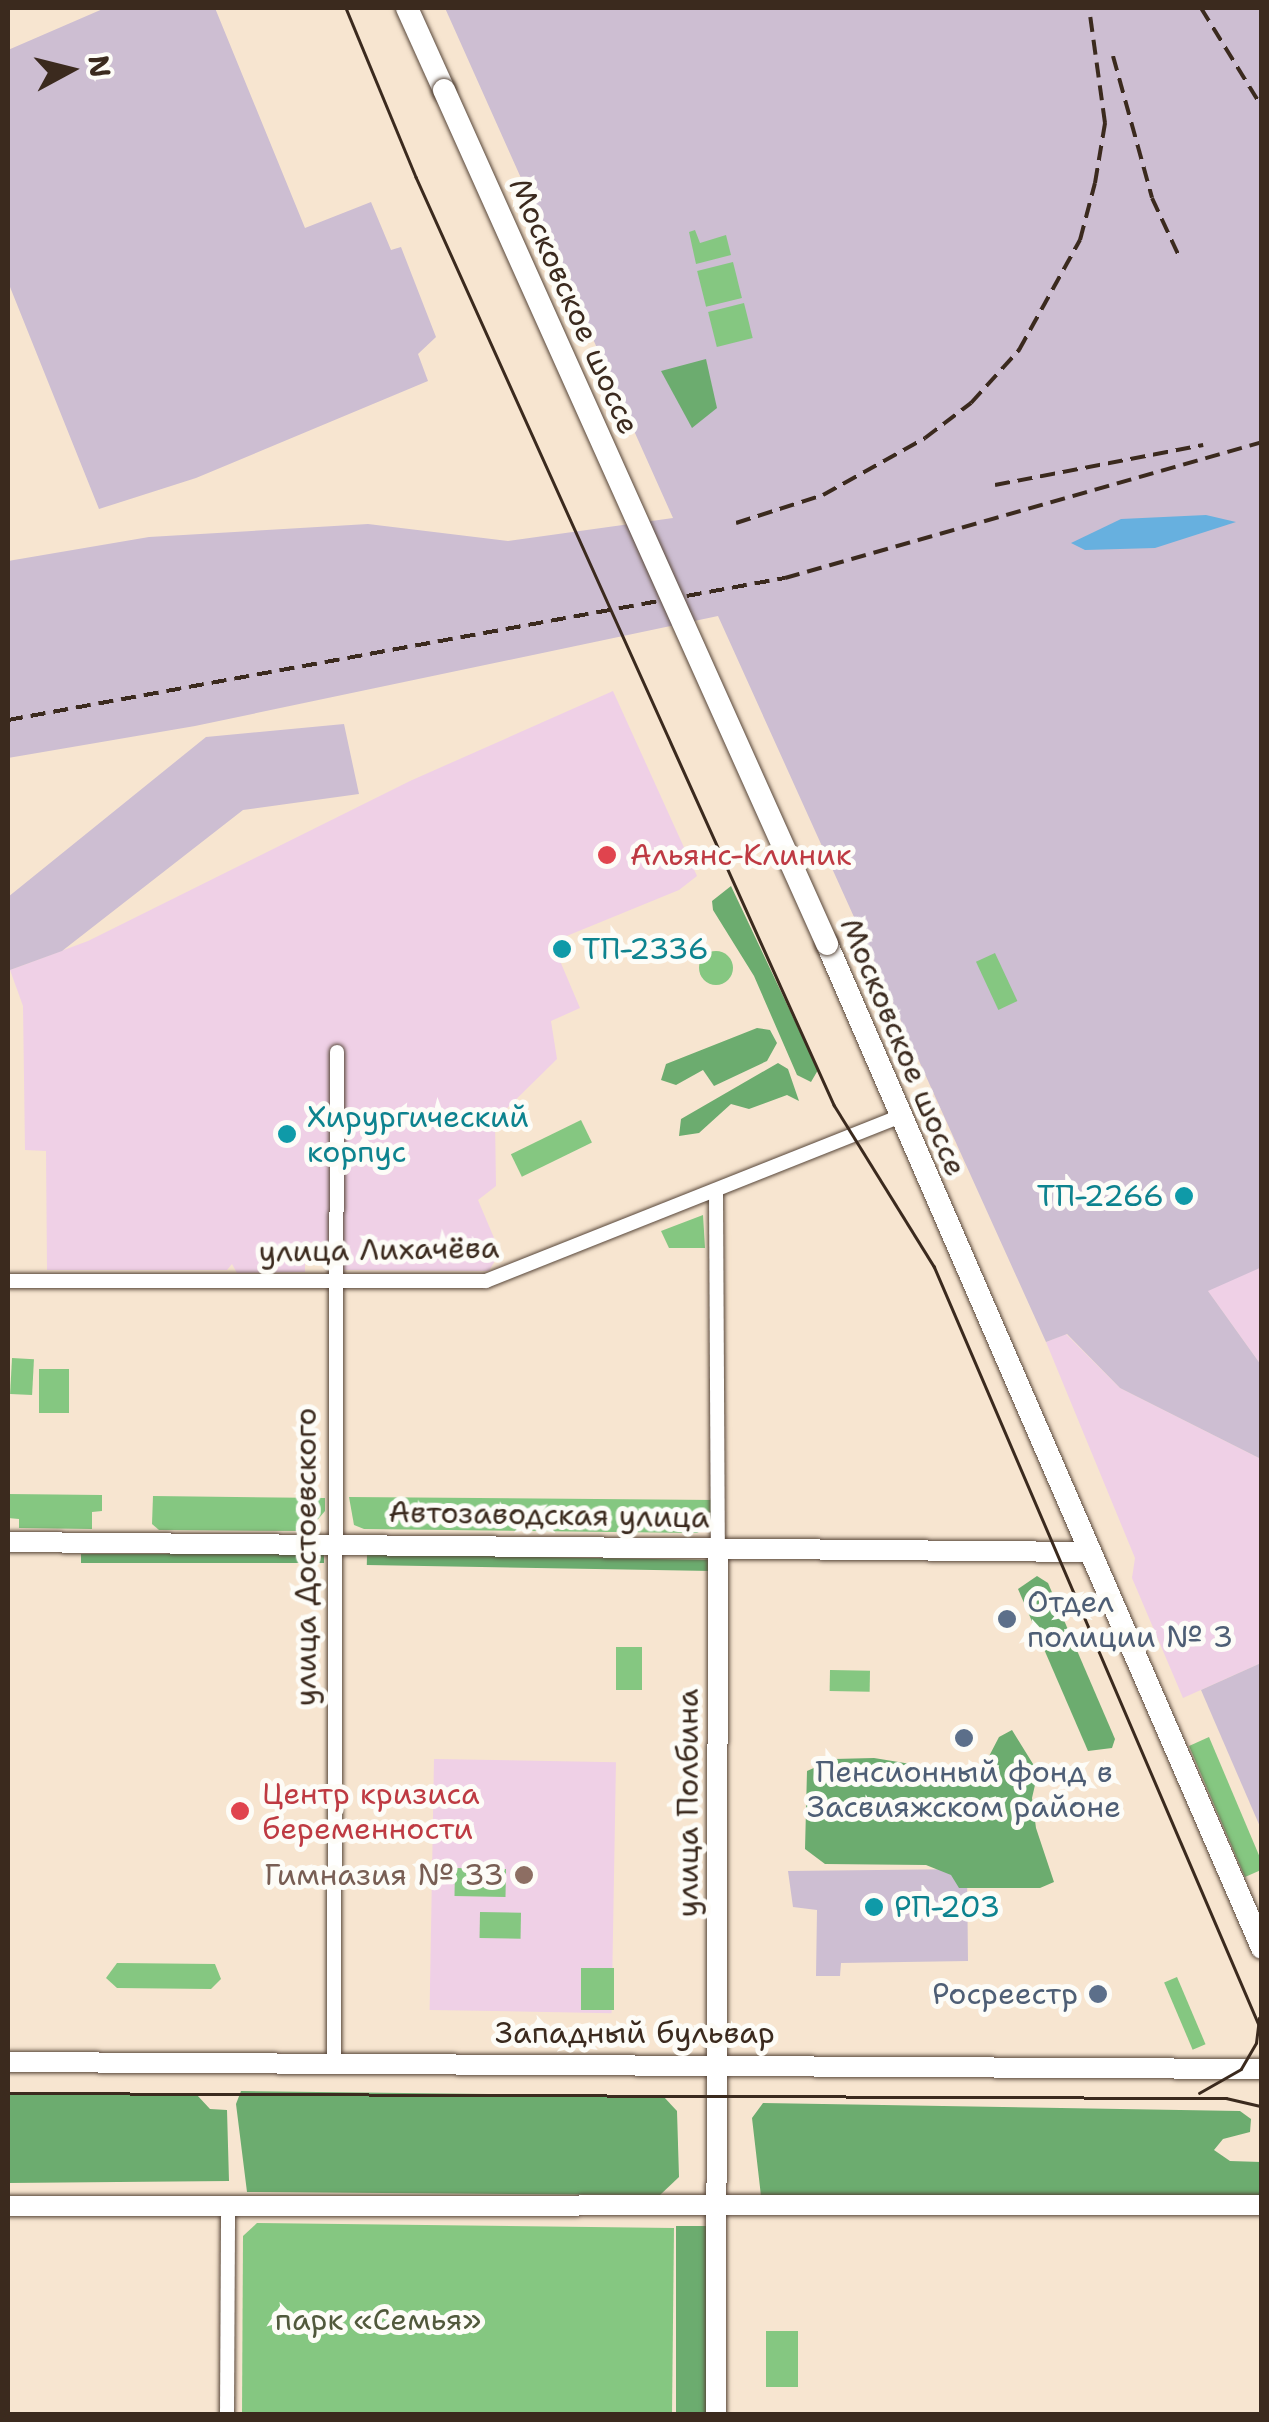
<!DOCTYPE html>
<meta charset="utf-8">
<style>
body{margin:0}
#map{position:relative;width:1269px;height:2422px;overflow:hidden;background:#f7e5d0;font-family:"Shantell Sans",sans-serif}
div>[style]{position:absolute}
.built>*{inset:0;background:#efd0e6;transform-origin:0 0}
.industrial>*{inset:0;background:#cdbed2}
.green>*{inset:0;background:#85c781;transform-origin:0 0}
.round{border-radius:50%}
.forest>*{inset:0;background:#6cac6f;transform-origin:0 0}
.water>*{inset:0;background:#67b0df}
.roads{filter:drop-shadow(0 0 2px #574639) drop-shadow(0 0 2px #574639)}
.street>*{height:14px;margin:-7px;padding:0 7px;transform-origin:7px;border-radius:7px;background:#fff}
.secondary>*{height:20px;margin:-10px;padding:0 10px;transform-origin:10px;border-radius:10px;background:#fff}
.primary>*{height:22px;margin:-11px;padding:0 11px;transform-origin:11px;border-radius:11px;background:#fff}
.tram>*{height:2.5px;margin:-1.25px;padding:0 1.25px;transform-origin:1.25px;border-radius:1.25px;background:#3b2a1e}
.rail>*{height:4px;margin-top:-2px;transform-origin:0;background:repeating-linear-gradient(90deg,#3b2a1e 0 15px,transparent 0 23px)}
.bridges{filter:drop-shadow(0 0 2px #574639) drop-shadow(0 0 2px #574639)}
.primary-bridge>*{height:22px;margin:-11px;padding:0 11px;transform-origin:11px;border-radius:11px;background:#fff}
.dots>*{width:28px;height:28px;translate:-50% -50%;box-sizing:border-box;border:5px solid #fdfcf7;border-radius:50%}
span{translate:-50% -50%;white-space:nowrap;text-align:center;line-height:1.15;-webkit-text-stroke:10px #fdfcf7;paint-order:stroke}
.street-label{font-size:30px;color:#3b2a1e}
.health-label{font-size:30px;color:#be3a42}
.left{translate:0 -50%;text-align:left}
.culture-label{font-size:30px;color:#0d838f}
.right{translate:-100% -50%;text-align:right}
.service-label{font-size:30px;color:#4e5e75}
.education-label{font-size:30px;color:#785e54}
.park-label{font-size:30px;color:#51593c}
.frame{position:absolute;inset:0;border:10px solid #3b2a1e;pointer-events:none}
.north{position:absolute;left:20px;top:20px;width:100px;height:100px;-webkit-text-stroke:8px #fdfcf7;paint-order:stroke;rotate:83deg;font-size:28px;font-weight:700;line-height:40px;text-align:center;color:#3b2a1e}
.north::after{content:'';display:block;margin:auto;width:35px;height:45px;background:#3b2a1e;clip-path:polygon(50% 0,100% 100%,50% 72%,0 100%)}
</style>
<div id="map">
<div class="built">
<i style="clip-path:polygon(613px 691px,697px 876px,679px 890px,552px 942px,580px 1008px,551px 1021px,557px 1059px,495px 1120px,496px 1186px,478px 1200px,500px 1252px,489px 1271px,342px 1270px,336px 1242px,305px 1243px,305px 1272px,237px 1273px,232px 1264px,227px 1270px,47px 1270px,46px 1151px,25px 1150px,23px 1006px,10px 970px,88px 941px,410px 781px)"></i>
<i style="clip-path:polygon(1261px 1267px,1261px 1365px,1207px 1290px)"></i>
<i style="clip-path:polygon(1066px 1334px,1120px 1388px,1261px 1459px,1261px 1663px,1183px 1698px,1132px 1578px,1135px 1558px,1046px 1342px)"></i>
<i style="left:434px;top:1759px;width:182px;height:251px;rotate:1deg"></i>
</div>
<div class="industrial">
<i style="clip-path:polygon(105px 8px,215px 8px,305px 228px,371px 202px,391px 250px,401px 247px,436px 337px,418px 354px,428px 381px,196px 478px,99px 509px,8px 282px,8px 50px)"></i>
<i style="clip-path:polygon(445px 8px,1261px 8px,1262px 1267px,1208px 1291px,1261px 1365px,1261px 1459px,1120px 1388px,1067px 1334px,1046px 1342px,718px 616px,195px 726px,8px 758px,8px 561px,149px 537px,368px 524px,508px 541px,673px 518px)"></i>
<i style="clip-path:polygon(344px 724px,359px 794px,243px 810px,62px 951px,10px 970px,8px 897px,206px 737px)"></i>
<i style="clip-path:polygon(1261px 1663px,1261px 1829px,1201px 1690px)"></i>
<i style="clip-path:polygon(967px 1869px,968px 1961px,841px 1963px,840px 1976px,816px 1976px,817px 1910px,793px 1907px,788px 1871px)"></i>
</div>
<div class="green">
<i style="clip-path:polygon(695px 230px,700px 243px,726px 235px,731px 255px,696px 264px,689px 232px)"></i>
<i style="left:733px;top:262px;width:37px;height:37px;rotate:76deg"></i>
<i style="left:744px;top:303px;width:36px;height:37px;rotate:76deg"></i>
<i class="round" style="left:699px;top:951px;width:34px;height:34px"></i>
<i style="left:995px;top:953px;width:53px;height:21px;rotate:65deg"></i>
<i style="left:581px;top:1120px;width:25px;height:78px;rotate:64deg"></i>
<i style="clip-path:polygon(703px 1215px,705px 1248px,669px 1248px,661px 1231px)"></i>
<i style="left:12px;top:1358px;width:22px;height:36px;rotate:3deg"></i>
<i style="left:39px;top:1369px;width:30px;height:44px"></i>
<i style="clip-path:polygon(8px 1494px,102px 1495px,102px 1511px,92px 1512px,92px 1529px,19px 1528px,19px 1519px,8px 1518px)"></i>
<i style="clip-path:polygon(153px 1496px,325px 1498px,325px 1511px,308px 1531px,159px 1530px,152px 1524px)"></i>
<i style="clip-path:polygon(349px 1497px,715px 1500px,715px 1523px,697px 1533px,364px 1529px,354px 1525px)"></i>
<i style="left:616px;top:1647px;width:26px;height:43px"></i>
<i style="left:830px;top:1670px;width:40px;height:21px;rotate:1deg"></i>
<i style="clip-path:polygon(1209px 1737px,1261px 1860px,1261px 1870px,1245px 1877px,1189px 1746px)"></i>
<i style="left:455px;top:1868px;width:51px;height:28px;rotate:1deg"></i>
<i style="left:480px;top:1912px;width:41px;height:26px;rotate:1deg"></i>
<i style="clip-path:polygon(117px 1963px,215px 1964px,221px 1979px,211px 1989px,117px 1988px,106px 1978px)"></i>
<i style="left:581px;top:1968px;width:33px;height:42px"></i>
<i style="left:1177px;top:1977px;width:73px;height:14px;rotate:67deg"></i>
<i style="clip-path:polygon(257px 2223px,674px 2228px,672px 2414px,242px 2414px,243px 2236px)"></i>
<i style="left:766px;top:2331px;width:32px;height:56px"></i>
</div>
<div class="forest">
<i style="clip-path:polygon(706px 359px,717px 408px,692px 428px,661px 371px)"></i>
<i style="clip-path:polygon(731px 886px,818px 1070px,811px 1082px,797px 1075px,754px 976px,713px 910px,712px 901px)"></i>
<i style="clip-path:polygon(757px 1028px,770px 1030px,777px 1043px,767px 1061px,714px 1086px,703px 1070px,676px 1085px,661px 1080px,666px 1064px)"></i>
<i style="clip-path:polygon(778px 1063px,788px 1069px,799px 1101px,787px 1095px,749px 1109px,731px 1104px,699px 1133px,679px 1136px,681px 1119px)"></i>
<i style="left:81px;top:1554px;width:243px;height:9px"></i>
<i style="left:367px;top:1554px;width:345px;height:11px;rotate:1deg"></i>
<i style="clip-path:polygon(1037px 1576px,1048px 1583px,1115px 1739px,1112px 1748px,1088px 1751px,1018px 1589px)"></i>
<i style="clip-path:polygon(1012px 1730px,1038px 1772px,1032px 1798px,1036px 1828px,1054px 1882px,1040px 1888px,959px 1888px,951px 1875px,926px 1865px,825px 1864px,805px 1849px,807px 1771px,834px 1759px,874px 1758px,923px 1766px,935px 1777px,960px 1772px,986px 1762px,999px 1737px)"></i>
<i style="clip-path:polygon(241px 2091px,663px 2096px,677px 2111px,679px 2177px,660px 2195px,247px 2192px,236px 2104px)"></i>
<i style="clip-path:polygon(8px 2094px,197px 2095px,210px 2109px,227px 2110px,229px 2181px,8px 2183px)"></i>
<i style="clip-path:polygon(763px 2103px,1240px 2111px,1251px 2119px,1250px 2132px,1223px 2139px,1214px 2150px,1230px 2161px,1261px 2162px,1261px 2198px,761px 2196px,752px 2118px)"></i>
<i style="left:676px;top:2226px;width:31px;height:188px"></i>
</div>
<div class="water">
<i style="clip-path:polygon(1206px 515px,1236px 522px,1155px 548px,1085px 550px,1071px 543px,1121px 519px)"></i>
</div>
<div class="roads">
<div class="street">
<i style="left:716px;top:1192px;width:355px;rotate:89.7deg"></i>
<i style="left:8px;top:1281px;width:478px"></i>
<i style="left:486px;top:1281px;width:447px;rotate:-21.7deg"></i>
<i style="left:334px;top:2062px;width:1010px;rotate:-89.83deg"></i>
<i style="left:227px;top:2414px;width:207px;rotate:-89.7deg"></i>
</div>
<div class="secondary">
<i style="left:8px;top:1542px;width:1082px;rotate:0.53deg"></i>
<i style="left:8px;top:2062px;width:1254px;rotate:0.32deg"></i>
<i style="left:8px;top:2206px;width:1254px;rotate:-0.05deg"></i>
<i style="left:716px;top:2414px;width:867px;rotate:-89.87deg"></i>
</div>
<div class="primary">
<i style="left:407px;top:8px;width:90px;rotate:65.7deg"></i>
<i style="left:827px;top:944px;width:1094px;rotate:66.57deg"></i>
</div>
</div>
<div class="tram">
<i style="left:346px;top:8px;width:183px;rotate:67.5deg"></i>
<i style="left:416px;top:177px;width:1018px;rotate:65.75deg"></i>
<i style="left:834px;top:1105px;width:190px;rotate:58.2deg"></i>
<i style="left:934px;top:1266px;width:833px;rotate:66.82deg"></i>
<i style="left:8px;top:2093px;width:1218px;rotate:0.24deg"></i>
<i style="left:1226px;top:2098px;width:37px;rotate:13deg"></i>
<i style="left:1199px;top:2093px;width:48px;rotate:-29.7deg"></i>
<i style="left:1241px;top:2069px;width:30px;rotate:-60deg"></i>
<i style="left:1256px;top:2043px;width:25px;rotate:-83deg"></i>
</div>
<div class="rail">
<i style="left:1201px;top:8px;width:116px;rotate:58.4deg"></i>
<i style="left:1113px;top:56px;width:147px;rotate:74.6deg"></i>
<i style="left:1152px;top:198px;width:62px;rotate:65.1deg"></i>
<i style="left:995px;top:485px;width:212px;rotate:-10.9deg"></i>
<i style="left:736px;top:523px;width:91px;rotate:-17.8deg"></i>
<i style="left:823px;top:495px;width:117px;rotate:-29.2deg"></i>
<i style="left:925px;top:438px;width:58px;rotate:-37.3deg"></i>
<i style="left:971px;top:403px;width:72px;rotate:-47.8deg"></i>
<i style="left:1019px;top:350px;width:126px;rotate:-61deg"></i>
<i style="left:1080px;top:240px;width:59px;rotate:-75.3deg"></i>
<i style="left:1095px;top:183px;width:61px;rotate:-80.5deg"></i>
<i style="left:1105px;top:123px;width:116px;rotate:-97.9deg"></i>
<i style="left:8px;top:720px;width:790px;rotate:-10.36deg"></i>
<i style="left:785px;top:578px;width:496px;rotate:-15.9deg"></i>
</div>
<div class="bridges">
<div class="primary-bridge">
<i style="left:444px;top:90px;width:936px;rotate:65.84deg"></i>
</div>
</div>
<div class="dots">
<i style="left:607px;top:855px;background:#e0444e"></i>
<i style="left:562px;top:949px;background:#0f9aa8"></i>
<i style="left:287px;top:1134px;background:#0f9aa8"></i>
<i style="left:1184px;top:1196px;background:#0f9aa8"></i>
<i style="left:1007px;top:1619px;background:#5c6f8a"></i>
<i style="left:964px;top:1738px;background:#5c6f8a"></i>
<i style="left:240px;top:1811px;background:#e0444e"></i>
<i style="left:524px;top:1875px;background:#8d6e63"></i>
<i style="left:874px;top:1907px;background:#0f9aa8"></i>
<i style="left:1098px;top:1994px;background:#5c6f8a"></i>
</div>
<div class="street-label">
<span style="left:574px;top:306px;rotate:66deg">Московское шоссе</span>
<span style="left:903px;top:1047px;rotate:67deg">Московское шоссе</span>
<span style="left:379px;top:1250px;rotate:-1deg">улица Лихачёва</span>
<span style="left:549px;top:1515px;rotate:1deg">Автозаводская улица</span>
<span style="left:306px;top:1557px;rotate:-90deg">улица Достоевского</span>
<span style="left:688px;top:1803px;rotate:-90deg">улица Полбина</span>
<span style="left:635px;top:2033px">Западный бульвар</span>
</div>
<div class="health-label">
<span class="left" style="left:630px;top:855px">Альянс-Клиник</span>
<span class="left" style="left:262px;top:1811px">Центр кризиса<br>беременности</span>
</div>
<div class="culture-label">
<span class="left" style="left:582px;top:949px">ТП-2336</span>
<span class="left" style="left:307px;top:1134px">Хирургический<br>корпус</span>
<span class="right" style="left:1164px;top:1196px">ТП-2266</span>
<span class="left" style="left:894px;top:1907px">РП-203</span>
</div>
<div class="service-label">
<span class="left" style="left:1027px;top:1619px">Отдел<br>полиции № 3</span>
<span style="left:964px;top:1789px">Пенсионный фонд в<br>Засвияжском районе</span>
<span class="right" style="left:1078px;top:1994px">Росреестр</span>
</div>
<div class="education-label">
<span class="right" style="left:504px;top:1875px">Гимназия № 33</span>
</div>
<div class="park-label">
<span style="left:378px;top:2320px">парк «Семья»</span>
</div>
<div class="frame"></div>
<div class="north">N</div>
</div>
